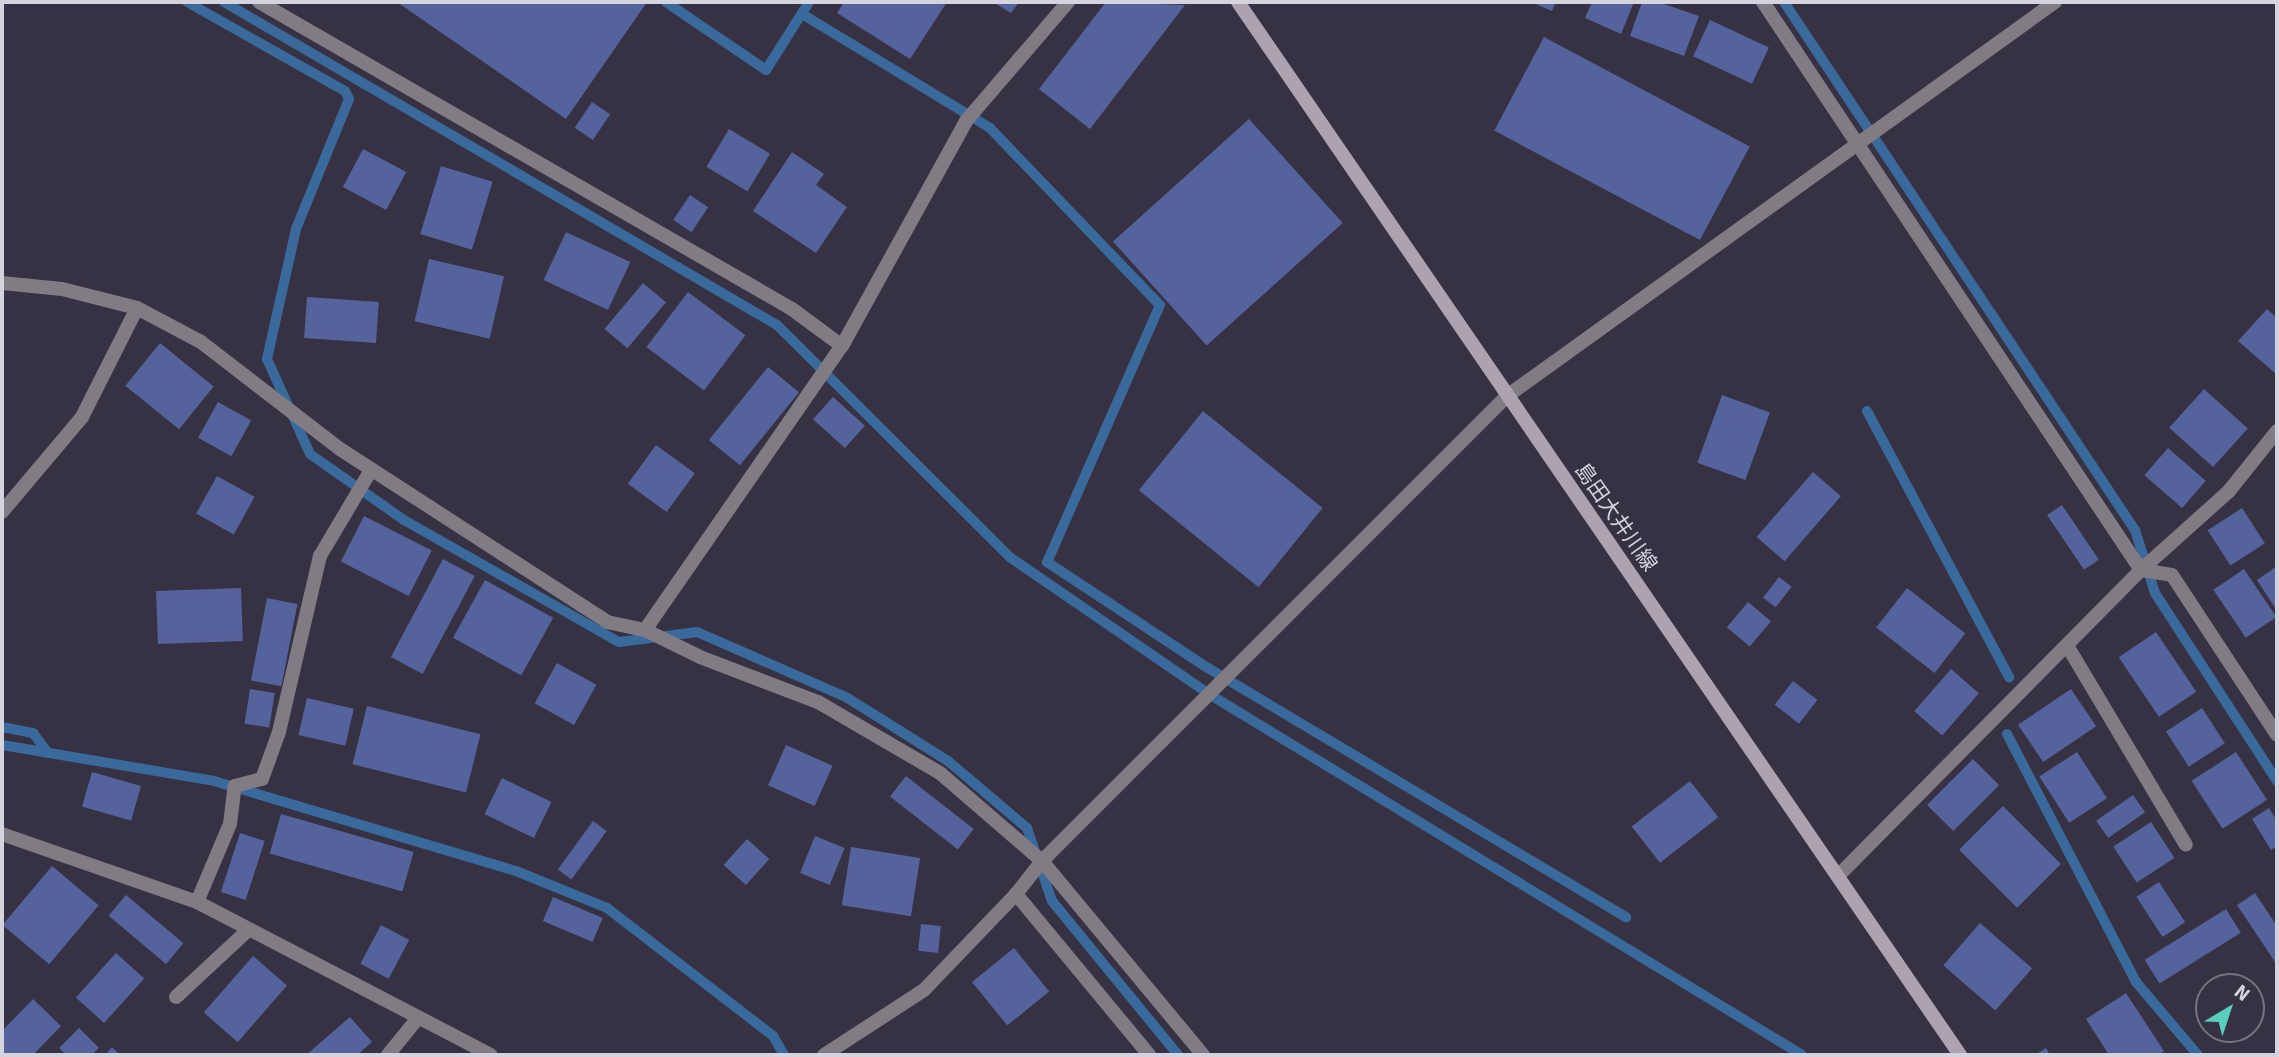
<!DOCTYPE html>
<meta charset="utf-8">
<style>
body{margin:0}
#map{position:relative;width:2279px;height:1057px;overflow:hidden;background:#363143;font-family:Signika,"Noto Sans JP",sans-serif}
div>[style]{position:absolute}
.stream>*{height:10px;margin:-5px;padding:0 5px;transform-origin:5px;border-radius:5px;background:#3a6a9b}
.building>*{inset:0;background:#55639d;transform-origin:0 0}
.street>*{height:14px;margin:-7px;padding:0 7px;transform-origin:7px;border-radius:7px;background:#817b83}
.secondary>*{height:14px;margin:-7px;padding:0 7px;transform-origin:7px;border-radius:7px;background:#ada3b0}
span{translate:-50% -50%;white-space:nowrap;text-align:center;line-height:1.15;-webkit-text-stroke:5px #363143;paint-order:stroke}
.street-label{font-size:21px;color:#d5d3de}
.frame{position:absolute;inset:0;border:4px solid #d5d3de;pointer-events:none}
.north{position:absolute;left:2195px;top:973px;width:70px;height:70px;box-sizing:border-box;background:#363143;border:2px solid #767281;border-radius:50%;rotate:39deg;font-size:19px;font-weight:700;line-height:28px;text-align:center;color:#d5d3de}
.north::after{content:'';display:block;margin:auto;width:24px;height:32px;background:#5acebd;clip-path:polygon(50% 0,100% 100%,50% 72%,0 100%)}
</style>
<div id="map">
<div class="stream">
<i style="left:187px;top:2px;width:181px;rotate:29.4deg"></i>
<i style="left:345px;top:91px;width:9px;rotate:63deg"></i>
<i style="left:349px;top:99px;width:140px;rotate:112.2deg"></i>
<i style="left:296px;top:229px;width:133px;rotate:102.6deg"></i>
<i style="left:267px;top:359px;width:104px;rotate:65.6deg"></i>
<i style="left:310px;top:454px;width:115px;rotate:35.1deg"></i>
<i style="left:404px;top:520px;width:247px;rotate:29.6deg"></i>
<i style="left:619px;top:642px;width:79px;rotate:-7.3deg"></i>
<i style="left:697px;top:632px;width:163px;rotate:23.6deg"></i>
<i style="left:846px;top:697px;width:120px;rotate:32.1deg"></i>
<i style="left:948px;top:761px;width:104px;rotate:40.3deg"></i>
<i style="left:1027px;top:828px;width:77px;rotate:71.1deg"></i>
<i style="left:1052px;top:901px;width:199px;rotate:50.7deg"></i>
<i style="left:224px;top:2px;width:640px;rotate:30.29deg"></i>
<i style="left:777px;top:325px;width:330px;rotate:44.9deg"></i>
<i style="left:1011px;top:558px;width:240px;rotate:34.5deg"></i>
<i style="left:1209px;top:694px;width:694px;rotate:31.33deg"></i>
<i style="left:666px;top:2px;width:121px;rotate:34.2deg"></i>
<i style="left:766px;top:70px;width:80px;rotate:-57.7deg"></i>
<i style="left:1784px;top:2px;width:634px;rotate:56.39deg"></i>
<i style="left:2135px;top:530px;width:66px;rotate:72.4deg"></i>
<i style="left:2155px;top:593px;width:224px;rotate:57deg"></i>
<i style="left:802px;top:14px;width:220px;rotate:31.2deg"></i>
<i style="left:990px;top:128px;width:245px;rotate:46.2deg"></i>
<i style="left:1160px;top:305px;width:281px;rotate:113.7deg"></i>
<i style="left:1047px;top:562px;width:193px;rotate:33.4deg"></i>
<i style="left:1208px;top:668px;width:487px;rotate:30.8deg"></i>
<i style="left:1867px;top:411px;width:302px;rotate:61.9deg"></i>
<i style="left:2px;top:727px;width:32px;rotate:11deg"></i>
<i style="left:33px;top:733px;width:25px;rotate:53deg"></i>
<i style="left:2007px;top:734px;width:280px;rotate:62.5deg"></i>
<i style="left:2136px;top:982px;width:96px;rotate:49.7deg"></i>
<i style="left:2px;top:745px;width:215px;rotate:9.6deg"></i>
<i style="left:214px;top:781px;width:315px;rotate:16.6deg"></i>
<i style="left:516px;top:871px;width:98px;rotate:22.1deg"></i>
<i style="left:607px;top:908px;width:210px;rotate:37.6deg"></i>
<i style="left:773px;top:1036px;width:22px;rotate:60deg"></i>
</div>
<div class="building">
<i style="clip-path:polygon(397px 2px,647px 2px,566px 119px)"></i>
<i style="clip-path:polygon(844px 2px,947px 2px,910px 59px,837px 13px)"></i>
<i style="clip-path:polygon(993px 2px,1019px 2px,1011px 13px)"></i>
<i style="clip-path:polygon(1106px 2px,1185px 5px,1090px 129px,1039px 89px)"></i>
<i style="clip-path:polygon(1531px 2px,1556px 2px,1552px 11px)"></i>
<i style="clip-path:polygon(1592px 2px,1634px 2px,1621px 34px,1585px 18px)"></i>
<i style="clip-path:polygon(1642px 2px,1658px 2px,1699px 16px,1684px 56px,1630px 36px)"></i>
<i style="left:1710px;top:20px;width:65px;height:40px;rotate:25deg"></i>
<i style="left:1544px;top:37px;width:233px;height:106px;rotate:28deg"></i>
<i style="left:592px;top:102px;width:22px;height:31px;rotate:34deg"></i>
<i style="left:1249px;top:119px;width:140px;height:183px;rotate:48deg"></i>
<i style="left:729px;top:129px;width:48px;height:44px;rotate:31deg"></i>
<i style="left:363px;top:149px;width:49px;height:43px;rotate:28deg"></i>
<i style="clip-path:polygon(792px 152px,824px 174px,816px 185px,847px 207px,816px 253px,753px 211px)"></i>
<i style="left:441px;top:166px;width:54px;height:71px;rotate:17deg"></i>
<i style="left:690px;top:195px;width:22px;height:30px;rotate:34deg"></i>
<i style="left:566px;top:232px;width:71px;height:53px;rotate:25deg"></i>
<i style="left:429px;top:259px;width:77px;height:64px;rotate:13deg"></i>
<i style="left:643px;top:283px;width:30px;height:60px;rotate:40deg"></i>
<i style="left:688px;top:292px;width:72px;height:69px;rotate:37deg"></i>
<i style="left:307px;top:297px;width:72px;height:41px;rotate:4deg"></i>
<i style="clip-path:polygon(2267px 309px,2277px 318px,2276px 374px,2238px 341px)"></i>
<i style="left:160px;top:343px;width:69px;height:55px;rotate:39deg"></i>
<i style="left:768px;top:367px;width:40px;height:94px;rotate:39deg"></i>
<i style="left:2204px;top:389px;width:59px;height:52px;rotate:42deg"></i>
<i style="left:1722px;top:395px;width:51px;height:72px;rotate:20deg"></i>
<i style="left:833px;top:397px;width:43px;height:30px;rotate:42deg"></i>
<i style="left:218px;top:402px;width:38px;height:41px;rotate:29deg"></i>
<i style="left:1203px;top:411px;width:154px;height:102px;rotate:39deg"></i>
<i style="left:656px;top:445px;width:48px;height:48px;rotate:36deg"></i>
<i style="left:2168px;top:448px;width:50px;height:36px;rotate:41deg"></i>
<i style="left:1813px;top:472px;width:37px;height:86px;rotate:41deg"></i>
<i style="left:217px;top:476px;width:43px;height:43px;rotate:29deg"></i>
<i style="left:2062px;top:505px;width:66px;height:18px;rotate:56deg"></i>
<i style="left:2242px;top:508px;width:42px;height:41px;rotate:57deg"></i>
<i style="left:364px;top:516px;width:76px;height:51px;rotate:27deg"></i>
<i style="left:443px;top:559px;width:36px;height:111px;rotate:28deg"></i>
<i style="clip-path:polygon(2277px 566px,2277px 611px,2257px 580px)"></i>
<i style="left:2244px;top:569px;width:58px;height:37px;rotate:56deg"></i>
<i style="left:1779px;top:577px;width:16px;height:26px;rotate:38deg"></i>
<i style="left:485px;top:580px;width:78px;height:66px;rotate:29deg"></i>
<i style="left:241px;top:588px;width:53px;height:85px;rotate:88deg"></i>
<i style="left:1907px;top:588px;width:74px;height:50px;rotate:38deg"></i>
<i style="left:267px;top:598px;width:31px;height:84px;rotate:11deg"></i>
<i style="left:1748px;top:602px;width:30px;height:33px;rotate:40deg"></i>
<i style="left:2156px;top:632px;width:72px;height:45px;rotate:56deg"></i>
<i style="left:557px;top:663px;width:45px;height:46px;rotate:29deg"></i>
<i style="left:1951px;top:669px;width:37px;height:56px;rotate:41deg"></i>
<i style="left:1793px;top:681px;width:31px;height:30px;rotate:38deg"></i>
<i style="left:250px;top:689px;width:25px;height:35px;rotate:9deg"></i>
<i style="left:2071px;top:689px;width:45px;height:64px;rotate:56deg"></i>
<i style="left:307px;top:698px;width:48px;height:38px;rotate:13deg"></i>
<i style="left:367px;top:706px;width:117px;height:60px;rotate:14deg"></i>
<i style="left:2202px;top:708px;width:42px;height:43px;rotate:57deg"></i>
<i style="left:786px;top:745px;width:51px;height:44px;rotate:24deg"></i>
<i style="left:2077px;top:752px;width:55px;height:45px;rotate:57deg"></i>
<i style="left:2236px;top:752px;width:57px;height:53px;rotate:57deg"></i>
<i style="left:1973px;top:759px;width:37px;height:65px;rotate:45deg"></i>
<i style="left:92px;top:772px;width:51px;height:36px;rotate:16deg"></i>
<i style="left:906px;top:776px;width:86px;height:26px;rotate:38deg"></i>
<i style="left:502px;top:778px;width:55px;height:40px;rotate:26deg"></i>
<i style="left:1690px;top:781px;width:46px;height:74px;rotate:52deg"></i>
<i style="left:2133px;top:795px;width:21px;height:45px;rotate:55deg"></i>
<i style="left:2003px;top:806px;width:82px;height:62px;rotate:45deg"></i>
<i style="clip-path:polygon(2269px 808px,2277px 821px,2277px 846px,2271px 850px,2252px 819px)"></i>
<i style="left:281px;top:814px;width:138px;height:41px;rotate:16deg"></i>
<i style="left:593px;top:821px;width:17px;height:60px;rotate:36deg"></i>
<i style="left:2151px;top:822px;width:43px;height:45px;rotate:57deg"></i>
<i style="left:240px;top:833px;width:26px;height:62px;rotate:18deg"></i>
<i style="left:815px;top:836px;width:32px;height:40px;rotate:22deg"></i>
<i style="left:747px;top:839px;width:30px;height:35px;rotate:42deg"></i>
<i style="left:851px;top:847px;width:70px;height:59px;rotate:9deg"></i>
<i style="left:52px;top:866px;width:61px;height:77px;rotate:40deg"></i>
<i style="left:2159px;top:882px;width:48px;height:27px;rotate:57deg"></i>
<i style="clip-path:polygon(2255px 893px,2277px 926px,2277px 965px,2237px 905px)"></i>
<i style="left:126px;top:895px;width:75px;height:27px;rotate:40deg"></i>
<i style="left:553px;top:897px;width:54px;height:26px;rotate:23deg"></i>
<i style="left:2226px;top:909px;width:28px;height:96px;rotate:58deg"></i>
<i style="left:1980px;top:923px;width:69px;height:56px;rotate:41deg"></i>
<i style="left:921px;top:924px;width:20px;height:27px;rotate:6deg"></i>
<i style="left:381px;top:925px;width:32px;height:44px;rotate:28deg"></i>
<i style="left:1014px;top:948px;width:56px;height:54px;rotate:51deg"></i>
<i style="left:116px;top:953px;width:38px;height:60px;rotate:42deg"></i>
<i style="left:253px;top:956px;width:45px;height:75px;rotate:41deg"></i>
<i style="clip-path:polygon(2126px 993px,2164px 1051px,2158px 1055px,2109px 1055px,2086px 1019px)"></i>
<i style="clip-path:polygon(33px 999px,61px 1026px,33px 1055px,2px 1055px,2px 1031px)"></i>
<i style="clip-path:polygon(350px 1017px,372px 1042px,357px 1055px,306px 1055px)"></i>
<i style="clip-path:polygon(79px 1028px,99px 1048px,91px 1055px,66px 1055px,59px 1048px)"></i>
<i style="clip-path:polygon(112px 1047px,120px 1055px,105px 1055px)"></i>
<i style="clip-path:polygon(2046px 1048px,2050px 1055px,2035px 1055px)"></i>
</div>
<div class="street">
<i style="left:259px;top:2px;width:615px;rotate:29.94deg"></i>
<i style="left:792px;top:309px;width:62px;rotate:36.5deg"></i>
<i style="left:1763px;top:2px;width:682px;rotate:56.36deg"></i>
<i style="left:2141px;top:570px;width:31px;rotate:9deg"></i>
<i style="left:2172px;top:575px;width:191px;rotate:56.7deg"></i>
<i style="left:2px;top:283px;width:60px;rotate:5.7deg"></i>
<i style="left:62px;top:289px;width:77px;rotate:14.2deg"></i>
<i style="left:137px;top:308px;width:72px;rotate:28deg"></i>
<i style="left:201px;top:342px;width:175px;rotate:37.6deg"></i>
<i style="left:340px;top:449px;width:318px;rotate:32.9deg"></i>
<i style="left:607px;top:622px;width:39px;rotate:12deg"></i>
<i style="left:645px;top:630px;width:61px;rotate:26.1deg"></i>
<i style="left:700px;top:657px;width:126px;rotate:20.9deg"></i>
<i style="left:818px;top:702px;width:141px;rotate:30.2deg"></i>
<i style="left:940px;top:773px;width:135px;rotate:40.8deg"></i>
<i style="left:1042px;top:861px;width:252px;rotate:50.3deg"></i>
<i style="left:2px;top:512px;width:124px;rotate:-49.9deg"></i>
<i style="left:82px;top:417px;width:122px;rotate:-63.2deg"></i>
<i style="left:645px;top:630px;width:346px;rotate:-55.3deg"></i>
<i style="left:842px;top:346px;width:257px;rotate:-61.1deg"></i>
<i style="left:966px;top:121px;width:157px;rotate:-49.4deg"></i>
<i style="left:2068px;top:647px;width:230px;rotate:59.2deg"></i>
<i style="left:2px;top:834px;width:207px;rotate:19.2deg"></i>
<i style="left:197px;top:902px;width:331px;rotate:27.5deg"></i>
<i style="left:1839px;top:875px;width:429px;rotate:-45.3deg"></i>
<i style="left:2141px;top:570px;width:118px;rotate:-41.9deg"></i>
<i style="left:2229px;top:491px;width:77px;rotate:-51.3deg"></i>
<i style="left:1016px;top:894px;width:209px;rotate:50.4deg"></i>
<i style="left:197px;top:902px;width:85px;rotate:-67.1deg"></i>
<i style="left:230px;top:824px;width:38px;rotate:-83deg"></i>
<i style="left:235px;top:786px;width:28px;rotate:-15deg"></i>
<i style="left:262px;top:779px;width:50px;rotate:-70.1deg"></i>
<i style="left:279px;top:732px;width:181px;rotate:-76.9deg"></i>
<i style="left:320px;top:556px;width:100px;rotate:-59.3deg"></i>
<i style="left:176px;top:997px;width:98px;rotate:-42.9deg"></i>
<i style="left:388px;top:1055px;width:48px;rotate:-51deg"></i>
<i style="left:824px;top:1055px;width:119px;rotate:-33deg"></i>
<i style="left:924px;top:990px;width:133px;rotate:-46.2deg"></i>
<i style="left:1016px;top:894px;width:42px;rotate:-51.8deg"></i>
<i style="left:1042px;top:861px;width:658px;rotate:-45deg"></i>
<i style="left:1507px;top:396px;width:675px;rotate:-35.72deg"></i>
</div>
<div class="secondary">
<i style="left:1238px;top:2px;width:1277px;rotate:55.56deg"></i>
</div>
<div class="street-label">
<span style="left:1616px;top:517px;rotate:55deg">島田大井川線</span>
</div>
<div class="frame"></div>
<div class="north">N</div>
</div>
